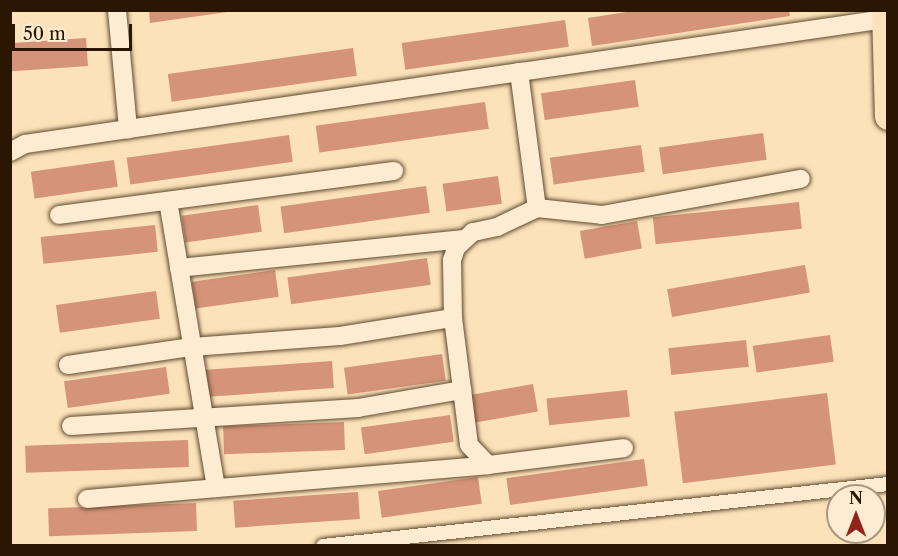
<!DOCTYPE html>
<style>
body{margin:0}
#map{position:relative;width:898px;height:556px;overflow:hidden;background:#fce2b9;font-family:"Libre Caslon Text",serif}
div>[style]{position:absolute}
.building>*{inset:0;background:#d59379;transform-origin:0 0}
.roads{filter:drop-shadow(0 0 2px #5f4930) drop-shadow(0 0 2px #5f4930)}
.pedestrian>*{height:14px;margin:-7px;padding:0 7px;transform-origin:7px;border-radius:7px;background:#fdecd2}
.minor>*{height:18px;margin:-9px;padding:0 9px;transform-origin:9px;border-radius:9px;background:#fdecd2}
.primary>*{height:27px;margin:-13.5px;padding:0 13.5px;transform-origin:13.5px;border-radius:13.5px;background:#fce2b9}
span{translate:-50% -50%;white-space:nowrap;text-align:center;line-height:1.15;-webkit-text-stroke:4.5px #fdecd2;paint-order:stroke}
.frame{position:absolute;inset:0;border:12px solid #2b1602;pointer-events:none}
.north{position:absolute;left:826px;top:484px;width:60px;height:60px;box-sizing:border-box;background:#fdecd2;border:2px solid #a9967f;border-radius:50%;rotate:0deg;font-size:16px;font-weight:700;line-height:24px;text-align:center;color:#2b1602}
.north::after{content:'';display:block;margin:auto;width:21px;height:27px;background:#8f2418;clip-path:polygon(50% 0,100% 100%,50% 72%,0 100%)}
.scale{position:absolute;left:12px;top:24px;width:120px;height:27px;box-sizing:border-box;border:3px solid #2b1602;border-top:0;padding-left:8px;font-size:18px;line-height:21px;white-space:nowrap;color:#2b1602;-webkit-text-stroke:4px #fdecd2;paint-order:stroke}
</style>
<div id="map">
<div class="building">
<i style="clip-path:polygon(149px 10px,227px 10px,227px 12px,150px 23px)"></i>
<i style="clip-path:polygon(639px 10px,789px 10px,790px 16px,592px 46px,588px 18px)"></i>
<i style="left:565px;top:20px;width:27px;height:165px;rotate:82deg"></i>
<i style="left:86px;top:38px;width:28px;height:76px;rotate:86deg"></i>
<i style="left:353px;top:48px;width:28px;height:187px;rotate:82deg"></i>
<i style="left:635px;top:80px;width:27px;height:95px;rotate:82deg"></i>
<i style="left:485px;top:102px;width:27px;height:171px;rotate:82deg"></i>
<i style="left:763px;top:133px;width:27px;height:105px;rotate:82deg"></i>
<i style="left:289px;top:135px;width:27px;height:164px;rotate:82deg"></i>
<i style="left:641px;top:145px;width:27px;height:92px;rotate:82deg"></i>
<i style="left:114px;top:160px;width:27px;height:84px;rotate:82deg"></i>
<i style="left:498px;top:176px;width:28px;height:56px;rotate:82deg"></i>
<i style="left:426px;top:186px;width:27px;height:147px;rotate:82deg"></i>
<i style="left:799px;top:202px;width:27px;height:147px;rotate:84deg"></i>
<i style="left:258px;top:205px;width:27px;height:77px;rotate:82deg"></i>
<i style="left:637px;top:221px;width:28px;height:58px;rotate:80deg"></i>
<i style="left:155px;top:225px;width:27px;height:115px;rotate:84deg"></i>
<i style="left:427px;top:258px;width:27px;height:141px;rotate:82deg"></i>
<i style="left:805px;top:265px;width:28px;height:140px;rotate:80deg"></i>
<i style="left:275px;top:270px;width:27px;height:84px;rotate:82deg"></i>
<i style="left:156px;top:291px;width:28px;height:101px;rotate:82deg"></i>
<i style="left:830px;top:335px;width:27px;height:78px;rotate:82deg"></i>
<i style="left:746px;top:340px;width:27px;height:78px;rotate:84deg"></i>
<i style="left:442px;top:354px;width:27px;height:99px;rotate:82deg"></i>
<i style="left:332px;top:361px;width:27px;height:130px;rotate:86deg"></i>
<i style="left:166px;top:367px;width:27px;height:103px;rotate:82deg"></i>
<i style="left:533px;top:384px;width:28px;height:65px;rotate:80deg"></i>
<i style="left:627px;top:390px;width:27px;height:81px;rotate:84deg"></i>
<i style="left:827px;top:393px;width:72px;height:154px;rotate:83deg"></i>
<i style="left:450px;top:415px;width:27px;height:90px;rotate:82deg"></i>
<i style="left:344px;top:422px;width:28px;height:121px;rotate:88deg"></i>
<i style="left:188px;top:440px;width:27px;height:163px;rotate:88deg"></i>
<i style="left:644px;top:459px;width:27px;height:139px;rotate:82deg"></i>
<i style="left:478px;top:477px;width:27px;height:101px;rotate:82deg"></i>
<i style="left:358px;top:492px;width:27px;height:125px;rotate:86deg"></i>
<i style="left:196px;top:503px;width:28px;height:148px;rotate:88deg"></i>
</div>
<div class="roads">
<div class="pedestrian">
<i style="left:323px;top:546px;width:568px;rotate:-6.26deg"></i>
</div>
<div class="minor">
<i style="left:117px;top:10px;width:120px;rotate:84.7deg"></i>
<i style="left:519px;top:72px;width:137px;rotate:82.5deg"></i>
<i style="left:537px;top:208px;width:44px;rotate:154.6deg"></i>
<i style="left:497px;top:227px;width:25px;rotate:168deg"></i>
<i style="left:473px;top:232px;width:23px;rotate:137deg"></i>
<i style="left:456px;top:248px;width:13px;rotate:108deg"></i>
<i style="left:452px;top:260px;width:58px;rotate:89deg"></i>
<i style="left:453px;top:318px;width:128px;rotate:82.8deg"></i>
<i style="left:469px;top:445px;width:28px;rotate:46deg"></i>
<i style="left:488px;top:465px;width:137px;rotate:-7.1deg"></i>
<i style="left:10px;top:152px;width:17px;rotate:-28deg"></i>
<i style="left:25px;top:144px;width:869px;rotate:-8.27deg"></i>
<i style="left:168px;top:201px;width:291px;rotate:80.5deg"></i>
<i style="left:537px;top:208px;width:65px;rotate:6.1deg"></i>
<i style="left:602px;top:215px;width:202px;rotate:-10.3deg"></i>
<i style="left:59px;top:215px;width:338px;rotate:-7.5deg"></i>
<i style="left:179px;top:268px;width:285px;rotate:-5.8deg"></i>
<i style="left:68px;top:365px;width:125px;rotate:-8.3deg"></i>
<i style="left:192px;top:347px;width:148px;rotate:-4.3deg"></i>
<i style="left:340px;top:336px;width:114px;rotate:-9.1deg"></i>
<i style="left:71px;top:426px;width:288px;rotate:-3.6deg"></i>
<i style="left:358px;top:408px;width:106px;rotate:-9.8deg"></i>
<i style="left:87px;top:499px;width:402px;rotate:-4.8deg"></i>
</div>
<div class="primary">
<i style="left:885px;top:10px;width:106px;rotate:88.4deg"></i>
</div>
</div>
<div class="frame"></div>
<div class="north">N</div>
<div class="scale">50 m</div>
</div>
